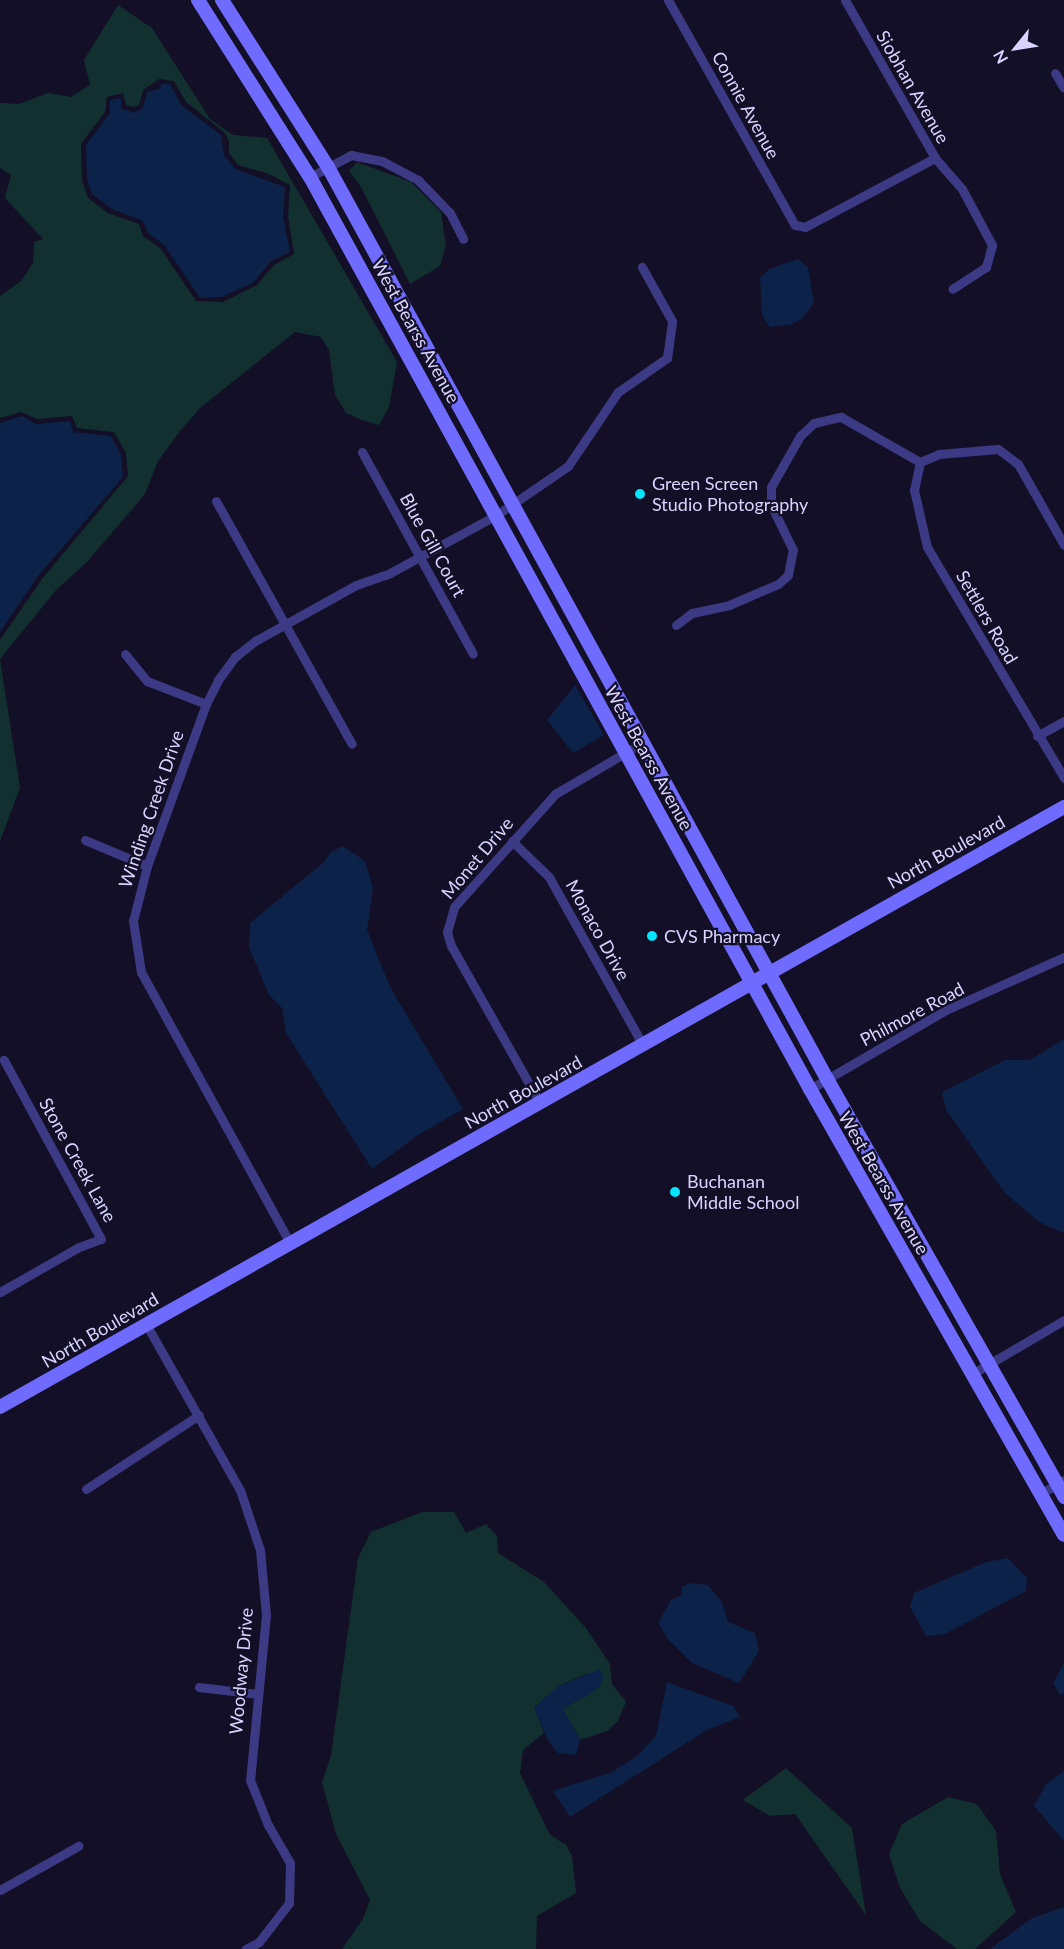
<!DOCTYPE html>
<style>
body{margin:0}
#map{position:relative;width:1064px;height:1949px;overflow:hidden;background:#130f26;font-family:Lato,sans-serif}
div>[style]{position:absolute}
.green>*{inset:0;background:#12302f}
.water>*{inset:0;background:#0c2248}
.street>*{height:9px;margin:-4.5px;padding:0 4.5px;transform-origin:4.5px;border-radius:4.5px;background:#3d3a85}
.secondary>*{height:14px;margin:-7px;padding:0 7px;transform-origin:7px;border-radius:7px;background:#6f6bff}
.dots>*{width:16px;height:16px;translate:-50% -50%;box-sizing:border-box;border:3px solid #130f26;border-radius:50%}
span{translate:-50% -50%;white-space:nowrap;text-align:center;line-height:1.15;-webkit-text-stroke:4.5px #130f26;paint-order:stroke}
.street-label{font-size:18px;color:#d9d4ff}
.poi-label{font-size:18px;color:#d9d4ff}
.left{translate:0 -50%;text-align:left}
.north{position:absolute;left:986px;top:18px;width:60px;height:60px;-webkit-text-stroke:4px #130f26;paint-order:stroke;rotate:240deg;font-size:16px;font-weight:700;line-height:24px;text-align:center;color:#d9d4ff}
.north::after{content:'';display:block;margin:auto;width:21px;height:27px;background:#d9d4ff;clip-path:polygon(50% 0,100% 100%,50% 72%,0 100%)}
</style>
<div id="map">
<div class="green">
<i style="clip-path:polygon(evenodd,118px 5px,152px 28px,210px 119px,233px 135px,267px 138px,397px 362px,389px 407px,379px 425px,362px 420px,346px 413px,335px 395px,329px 350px,321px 337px,295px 332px,200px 408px,180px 431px,158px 461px,145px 494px,87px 562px,57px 589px,0 659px,20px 788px,0 841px,0 640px,42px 579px,128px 476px,126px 453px,114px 432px,77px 428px,72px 416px,37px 419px,21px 412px,0 418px,0 296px,21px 281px,33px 263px,34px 242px,43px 239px,5px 198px,11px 175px,0 168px,0 103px,19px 104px,48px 93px,71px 97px,90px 85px,84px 60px,118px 5px,159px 79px,174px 81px,186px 102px,224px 132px,229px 141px,229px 153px,238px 165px,269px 174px,290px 185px,288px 216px,294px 254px,274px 265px,257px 285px,223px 302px,196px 301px,161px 249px,143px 236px,139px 224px,108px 213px,88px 198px,82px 180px,81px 144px,105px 112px,107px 97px,123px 93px,126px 105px,134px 107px,139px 105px,143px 90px,159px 79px)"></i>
<i style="clip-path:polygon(357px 162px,411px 182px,441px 212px,446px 246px,440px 266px,410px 284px,361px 187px,349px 171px)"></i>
<i style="clip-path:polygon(422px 1512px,454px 1512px,466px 1533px,486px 1524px,497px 1536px,498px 1553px,544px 1582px,586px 1628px,610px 1664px,612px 1684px,626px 1702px,618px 1721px,607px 1731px,580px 1740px,563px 1709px,568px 1703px,588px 1695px,588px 1673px,559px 1686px,534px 1707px,544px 1733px,523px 1750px,520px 1773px,550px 1835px,566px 1845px,572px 1856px,576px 1893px,537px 1916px,536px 1949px,342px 1949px,363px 1919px,370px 1900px,336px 1834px,322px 1782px,331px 1756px,358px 1558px,371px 1532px)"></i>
<i style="clip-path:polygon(786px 1768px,852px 1828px,866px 1915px,795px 1814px,770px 1816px,743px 1800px)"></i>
<i style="clip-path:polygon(948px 1797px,977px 1804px,996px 1831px,1000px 1874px,1016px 1912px,975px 1949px,957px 1949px,920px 1921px,900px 1888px,889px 1854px,902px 1824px)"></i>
</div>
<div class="water">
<i style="clip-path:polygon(160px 84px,170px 84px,182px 106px,221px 135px,224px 155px,235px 169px,285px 187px,283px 217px,290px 252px,271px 261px,253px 283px,221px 297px,200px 298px,165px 246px,148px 233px,143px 221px,112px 209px,92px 194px,87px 179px,86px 145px,110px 113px,110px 100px,121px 98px,121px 108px,134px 113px,143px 108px,147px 92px,161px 88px)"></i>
<i style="clip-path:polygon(798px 259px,808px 267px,814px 303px,803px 318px,792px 324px,770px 327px,762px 316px,760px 278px,769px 269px)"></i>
<i style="clip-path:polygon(22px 416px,36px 424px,70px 421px,73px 432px,111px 436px,121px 454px,123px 477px,38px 576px,0 632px,0 423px)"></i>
<i style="clip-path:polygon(575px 685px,604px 735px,573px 753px,547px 720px)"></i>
<i style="clip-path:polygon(343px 846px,365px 861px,373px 888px,367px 930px,390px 987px,463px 1109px,418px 1135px,372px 1169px,286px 1033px,282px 1008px,269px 995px,249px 947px,250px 923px,324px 862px,331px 852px)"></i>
<i style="clip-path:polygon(1064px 1039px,1064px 1233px,1039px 1222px,1004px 1192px,946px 1110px,942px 1092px,1005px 1060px,1030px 1060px)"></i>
<i style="clip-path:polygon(1008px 1558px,1027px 1578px,1026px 1591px,945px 1634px,926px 1636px,910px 1607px,914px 1593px,986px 1562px)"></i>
<i style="clip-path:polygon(690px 1583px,708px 1585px,722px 1602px,728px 1622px,755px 1633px,759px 1651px,739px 1683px,692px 1663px,668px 1639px,658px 1623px,671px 1600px,682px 1595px,682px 1587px)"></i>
<i style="clip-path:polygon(1064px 1663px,1064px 1693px,1060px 1695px,1053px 1683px)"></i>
<i style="clip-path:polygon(599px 1669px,604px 1676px,598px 1689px,563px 1709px,580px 1740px,576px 1755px,558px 1753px,547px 1739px,534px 1707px,559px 1686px)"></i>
<i style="clip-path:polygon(667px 1682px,733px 1706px,740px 1717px,707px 1730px,570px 1817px,553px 1791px,612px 1772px,637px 1756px,656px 1736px)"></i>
<i style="clip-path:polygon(1064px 1771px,1064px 1841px,1034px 1806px,1046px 1784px)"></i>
<i style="clip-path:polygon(1064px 1895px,1064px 1949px,990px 1949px,1032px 1918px,1064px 1907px)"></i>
</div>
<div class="street">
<i style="left:668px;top:0;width:258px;rotate:60.6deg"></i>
<i style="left:795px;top:225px;width:10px;rotate:11deg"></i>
<i style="left:805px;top:227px;width:147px;rotate:-28deg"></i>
<i style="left:845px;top:0;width:182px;rotate:60.3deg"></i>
<i style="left:935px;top:158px;width:41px;rotate:48.9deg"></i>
<i style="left:962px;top:189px;width:64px;rotate:61.8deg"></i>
<i style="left:992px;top:245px;width:23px;rotate:105deg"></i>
<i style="left:986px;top:267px;width:40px;rotate:147.1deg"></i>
<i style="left:1055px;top:73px;width:17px;rotate:59deg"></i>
<i style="left:310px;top:177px;width:47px;rotate:-28.2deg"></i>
<i style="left:351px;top:155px;width:32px;rotate:11deg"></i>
<i style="left:382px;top:161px;width:41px;rotate:27.8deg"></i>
<i style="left:418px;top:180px;width:46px;rotate:45.9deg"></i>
<i style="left:450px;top:213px;width:29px;rotate:63deg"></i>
<i style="left:362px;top:452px;width:230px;rotate:61.2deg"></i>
<i style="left:920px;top:462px;width:29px;rotate:102deg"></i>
<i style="left:914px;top:490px;width:58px;rotate:77.2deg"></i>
<i style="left:927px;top:547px;width:269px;rotate:59.3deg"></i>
<i style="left:216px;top:501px;width:278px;rotate:60.8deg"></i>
<i style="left:676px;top:625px;width:20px;rotate:-37deg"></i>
<i style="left:692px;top:613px;width:38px;rotate:-12deg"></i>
<i style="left:729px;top:605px;width:53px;rotate:-23.2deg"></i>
<i style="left:778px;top:584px;width:13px;rotate:-42deg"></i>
<i style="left:788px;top:575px;width:25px;rotate:-79deg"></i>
<i style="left:793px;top:550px;width:50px;rotate:-116.1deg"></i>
<i style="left:771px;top:505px;width:18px;rotate:-90deg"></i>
<i style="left:771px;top:487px;width:59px;rotate:-60.4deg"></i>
<i style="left:800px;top:436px;width:19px;rotate:-43deg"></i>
<i style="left:814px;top:423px;width:28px;rotate:-13deg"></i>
<i style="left:841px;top:417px;width:91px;rotate:29.7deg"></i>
<i style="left:920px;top:462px;width:21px;rotate:-23deg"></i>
<i style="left:939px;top:454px;width:59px;rotate:-4.8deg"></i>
<i style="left:998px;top:449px;width:25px;rotate:37deg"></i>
<i style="left:1018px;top:464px;width:93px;rotate:60.4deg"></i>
<i style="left:125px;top:654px;width:35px;rotate:51deg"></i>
<i style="left:147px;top:681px;width:63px;rotate:21.3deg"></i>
<i style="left:1037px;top:736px;width:31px;rotate:-29deg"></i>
<i style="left:85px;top:840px;width:67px;rotate:22.8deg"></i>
<i style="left:512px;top:841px;width:52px;rotate:44.2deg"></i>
<i style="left:549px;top:877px;width:193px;rotate:60.8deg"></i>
<i style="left:810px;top:1089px;width:157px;rotate:-30.2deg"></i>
<i style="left:946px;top:1010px;width:129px;rotate:-24.2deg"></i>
<i style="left:540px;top:1103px;width:180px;rotate:-119.5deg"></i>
<i style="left:451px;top:946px;width:15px;rotate:-106deg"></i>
<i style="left:447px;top:932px;width:26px;rotate:-74deg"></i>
<i style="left:454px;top:907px;width:152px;rotate:-48.2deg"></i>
<i style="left:555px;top:794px;width:101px;rotate:-30.4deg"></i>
<i style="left:290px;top:1243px;width:309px;rotate:-118.8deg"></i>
<i style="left:141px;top:972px;width:52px;rotate:-98.9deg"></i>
<i style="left:133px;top:921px;width:57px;rotate:-75.7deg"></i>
<i style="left:147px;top:866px;width:172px;rotate:-70deg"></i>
<i style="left:206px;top:704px;width:27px;rotate:-63deg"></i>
<i style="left:218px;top:680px;width:29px;rotate:-54deg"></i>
<i style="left:235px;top:657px;width:26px;rotate:-39deg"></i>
<i style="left:255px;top:641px;width:115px;rotate:-29deg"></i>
<i style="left:356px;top:585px;width:36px;rotate:-19deg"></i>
<i style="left:390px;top:573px;width:123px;rotate:-28.6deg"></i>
<i style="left:498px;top:514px;width:85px;rotate:-34.4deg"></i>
<i style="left:568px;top:466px;width:89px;rotate:-56deg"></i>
<i style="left:618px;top:392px;width:60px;rotate:-34.8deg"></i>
<i style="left:667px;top:358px;width:37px;rotate:-82deg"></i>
<i style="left:672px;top:321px;width:62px;rotate:-119.1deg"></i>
<i style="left:0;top:1292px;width:91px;rotate:-29.7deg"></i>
<i style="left:79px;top:1247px;width:23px;rotate:-20deg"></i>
<i style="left:101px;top:1239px;width:204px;rotate:-118.5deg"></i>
<i style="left:146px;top:1324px;width:191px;rotate:60.5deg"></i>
<i style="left:240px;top:1490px;width:63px;rotate:71.6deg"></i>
<i style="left:260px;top:1550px;width:65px;rotate:84.7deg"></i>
<i style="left:266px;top:1615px;width:166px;rotate:95.5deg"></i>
<i style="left:250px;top:1780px;width:48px;rotate:68.2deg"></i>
<i style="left:268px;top:1825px;width:44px;rotate:59.9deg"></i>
<i style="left:290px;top:1863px;width:40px;rotate:91.4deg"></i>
<i style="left:289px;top:1903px;width:49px;rotate:127.6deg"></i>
<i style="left:259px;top:1942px;width:15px;rotate:152deg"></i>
<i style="left:972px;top:1374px;width:107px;rotate:-30.4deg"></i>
<i style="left:86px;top:1489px;width:135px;rotate:-33.2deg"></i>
<i style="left:1040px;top:1494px;width:28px;rotate:-30deg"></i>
<i style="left:199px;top:1687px;width:58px;rotate:6.9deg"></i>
<i style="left:0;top:1890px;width:90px;rotate:-29.4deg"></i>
</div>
<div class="secondary">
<i style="left:198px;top:0;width:209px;rotate:57.7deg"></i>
<i style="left:310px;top:177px;width:1040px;rotate:61.27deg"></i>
<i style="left:810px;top:1089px;width:513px;rotate:60.34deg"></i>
<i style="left:222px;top:0;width:198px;rotate:57.6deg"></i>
<i style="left:328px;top:167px;width:1040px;rotate:61.31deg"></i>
<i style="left:827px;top:1079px;width:481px;rotate:60.4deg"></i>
<i style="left:0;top:1407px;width:1222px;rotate:-29.42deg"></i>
</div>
<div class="dots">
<i style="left:640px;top:494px;background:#00e5ff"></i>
<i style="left:652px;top:936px;background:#00e5ff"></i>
<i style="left:675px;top:1192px;background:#00e5ff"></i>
</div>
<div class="street-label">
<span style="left:913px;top:87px;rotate:60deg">Siobhan Avenue</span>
<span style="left:746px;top:105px;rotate:61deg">Connie Avenue</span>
<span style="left:416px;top:331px;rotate:61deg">West Bearss Avenue</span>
<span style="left:433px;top:545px;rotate:61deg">Blue Gill Court</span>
<span style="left:987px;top:617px;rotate:60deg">Settlers Road</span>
<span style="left:649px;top:758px;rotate:61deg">West Bearss Avenue</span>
<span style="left:151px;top:809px;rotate:-71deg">Winding Creek Drive</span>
<span style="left:946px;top:852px;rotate:-29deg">North Boulevard</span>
<span style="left:477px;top:858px;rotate:-50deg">Monet Drive</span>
<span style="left:598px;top:930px;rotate:61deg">Monaco Drive</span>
<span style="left:912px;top:1014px;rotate:-28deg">Philmore Road</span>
<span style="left:523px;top:1092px;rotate:-29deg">North Boulevard</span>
<span style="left:78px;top:1160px;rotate:61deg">Stone Creek Lane</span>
<span style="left:884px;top:1183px;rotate:60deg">West Bearss Avenue</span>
<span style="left:100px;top:1330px;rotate:-30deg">North Boulevard</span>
<span style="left:241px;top:1671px;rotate:-85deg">Woodway Drive</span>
</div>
<div class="poi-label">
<span class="left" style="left:652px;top:494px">Green Screen<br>Studio Photography</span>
<span class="left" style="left:664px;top:936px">CVS Pharmacy</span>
<span class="left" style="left:687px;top:1192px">Buchanan<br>Middle School</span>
</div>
<div class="north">N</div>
</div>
